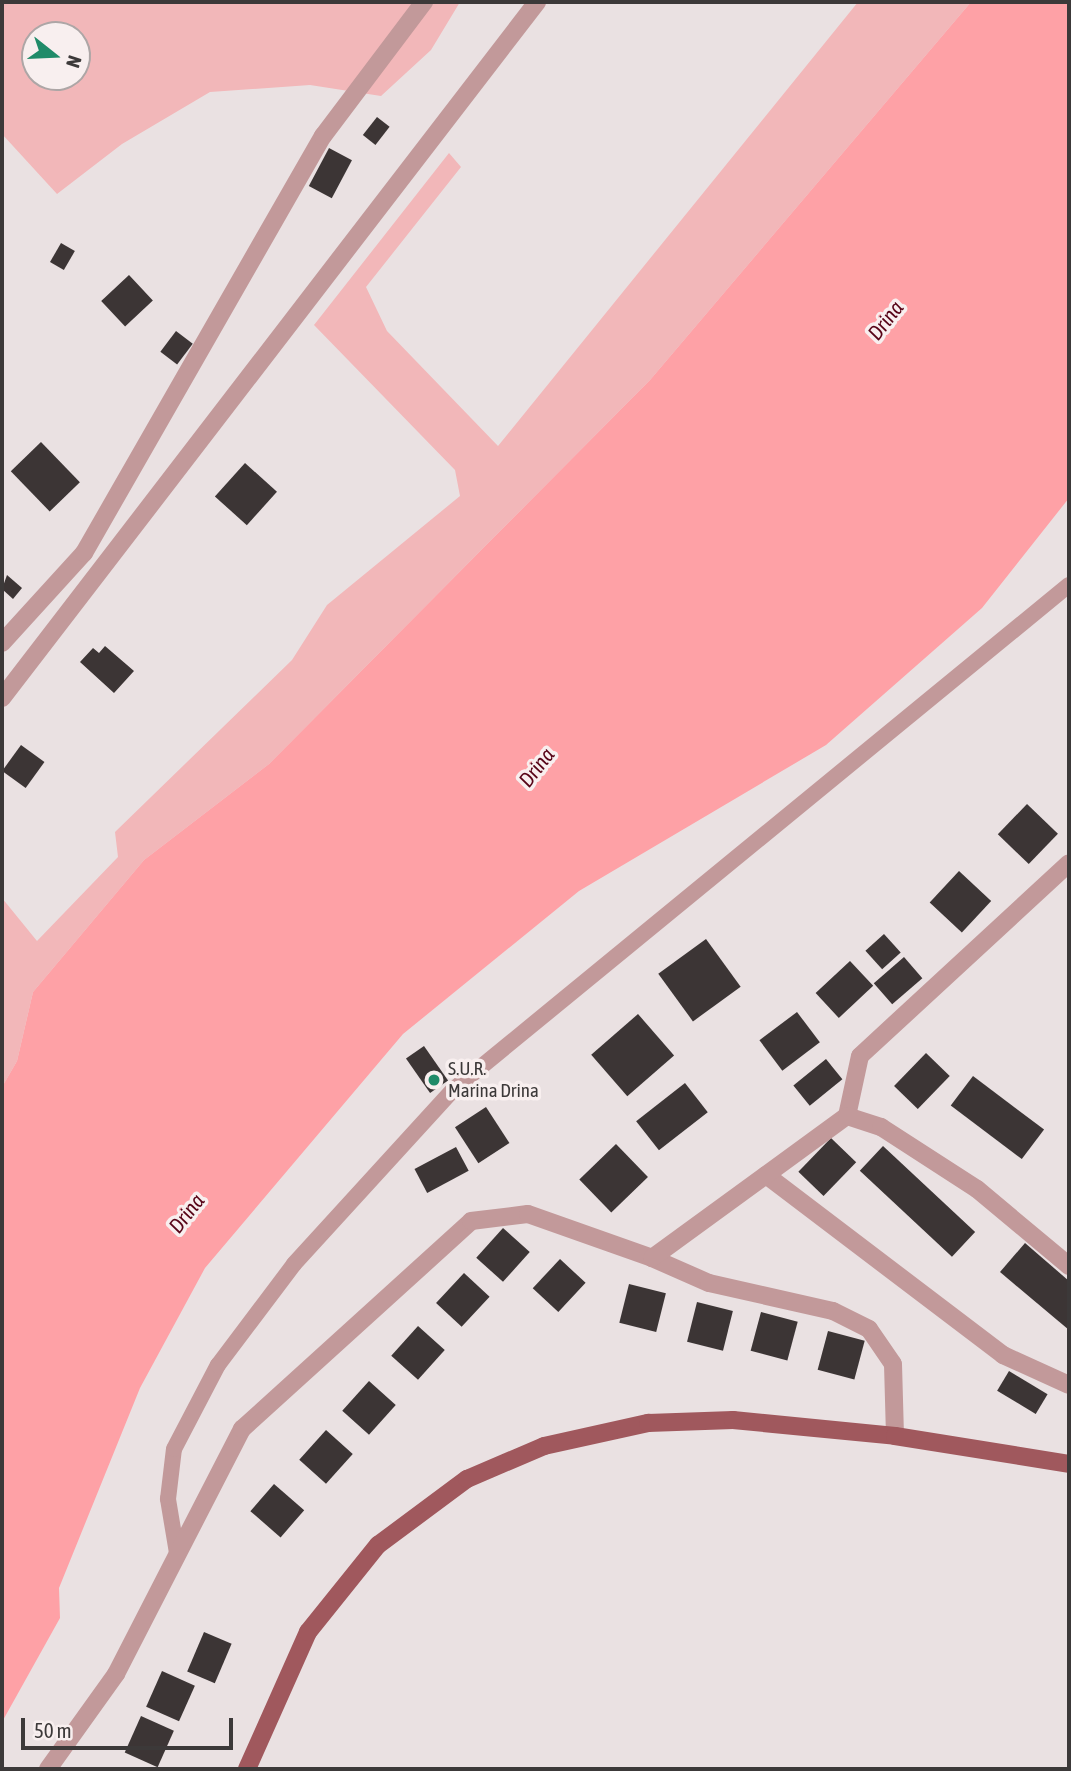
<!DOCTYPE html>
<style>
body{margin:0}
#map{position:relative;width:1071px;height:1771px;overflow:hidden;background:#eae1e2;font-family:"Asap Condensed",sans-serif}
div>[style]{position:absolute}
.green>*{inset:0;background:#f2b7b9}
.water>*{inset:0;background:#fea1a6}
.building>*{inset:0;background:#3c3535;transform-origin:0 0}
.service>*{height:16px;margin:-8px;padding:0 8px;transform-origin:8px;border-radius:8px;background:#c2999a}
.minor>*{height:18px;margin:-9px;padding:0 9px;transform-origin:9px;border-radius:9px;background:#c2999a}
.tertiary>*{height:18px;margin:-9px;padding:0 9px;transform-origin:9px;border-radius:9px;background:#c2999a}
.primary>*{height:18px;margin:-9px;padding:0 9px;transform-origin:9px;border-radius:9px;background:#a0585d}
.dots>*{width:19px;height:19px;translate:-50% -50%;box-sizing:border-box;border:4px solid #f8efef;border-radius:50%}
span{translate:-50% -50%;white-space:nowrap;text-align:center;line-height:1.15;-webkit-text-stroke:7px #f8efef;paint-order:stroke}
.poi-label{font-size:19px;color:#3c3939}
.left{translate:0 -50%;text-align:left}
.water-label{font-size:21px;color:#570417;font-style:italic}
.frame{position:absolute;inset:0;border:4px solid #3c3939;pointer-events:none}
.north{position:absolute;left:21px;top:21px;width:70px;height:70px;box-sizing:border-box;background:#f8efef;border:2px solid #ada6a6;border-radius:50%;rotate:108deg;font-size:19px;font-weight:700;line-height:28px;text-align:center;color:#3c3939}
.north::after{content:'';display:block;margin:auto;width:24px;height:32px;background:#208b69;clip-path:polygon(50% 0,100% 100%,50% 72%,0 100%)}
.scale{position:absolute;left:21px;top:1718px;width:212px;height:32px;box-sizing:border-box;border:4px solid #3c3939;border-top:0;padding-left:9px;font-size:21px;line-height:24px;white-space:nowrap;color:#3c3939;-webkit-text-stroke:5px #f8efef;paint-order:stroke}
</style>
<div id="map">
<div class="green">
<i style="clip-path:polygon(evenodd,2px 2px,460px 2px,431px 50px,381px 96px,310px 85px,210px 92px,122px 144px,57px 194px,2px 134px,2px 2px,35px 35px,77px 35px,77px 77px,35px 77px,35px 35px)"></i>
<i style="clip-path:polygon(858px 2px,971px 2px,650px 380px,269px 764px,144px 860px,33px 992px,17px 1061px,2px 1087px,2px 898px,37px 941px,118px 857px,115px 832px,292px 660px,327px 605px,460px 496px,455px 470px,314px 325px,449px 153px,461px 167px,366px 287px,387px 331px,498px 446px)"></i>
</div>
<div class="water">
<i style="clip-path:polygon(971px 2px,1069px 2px,1069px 498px,982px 608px,826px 745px,579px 891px,403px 1034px,205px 1268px,140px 1388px,59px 1588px,60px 1618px,2px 1722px,2px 1087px,17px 1061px,33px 992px,144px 860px,269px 764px,650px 380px)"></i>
</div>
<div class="building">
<i style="left:377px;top:117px;width:16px;height:23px;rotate:38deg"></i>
<i style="left:329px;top:148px;width:26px;height:43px;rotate:28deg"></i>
<i style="left:61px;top:243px;width:16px;height:22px;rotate:30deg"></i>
<i style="left:129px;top:275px;width:35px;height:38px;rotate:47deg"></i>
<i style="left:176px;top:331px;width:21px;height:26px;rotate:37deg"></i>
<i style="left:41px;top:442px;width:56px;height:42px;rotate:46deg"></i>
<i style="left:245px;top:463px;width:43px;height:45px;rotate:42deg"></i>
<i style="clip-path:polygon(7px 575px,22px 588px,13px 599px,2px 589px)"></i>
<i style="clip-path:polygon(105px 646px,134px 671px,114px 693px,80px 662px,93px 648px,99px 653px)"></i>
<i style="left:21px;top:745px;width:29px;height:32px;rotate:36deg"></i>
<i style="left:1027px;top:804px;width:43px;height:42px;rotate:44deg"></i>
<i style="left:959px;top:871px;width:44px;height:43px;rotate:43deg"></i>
<i style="left:884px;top:934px;width:25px;height:25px;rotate:48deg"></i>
<i style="left:706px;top:939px;width:59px;height:59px;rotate:54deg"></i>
<i style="left:904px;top:957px;width:28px;height:40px;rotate:49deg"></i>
<i style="left:850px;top:961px;width:34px;height:47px;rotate:47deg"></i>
<i style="left:797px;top:1012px;width:38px;height:47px;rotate:53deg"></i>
<i style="left:638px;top:1014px;width:55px;height:62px;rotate:49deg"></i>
<i style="left:424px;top:1046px;width:42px;height:22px;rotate:55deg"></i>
<i style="left:926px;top:1053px;width:33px;height:46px;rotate:44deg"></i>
<i style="left:826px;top:1059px;width:26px;height:42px;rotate:51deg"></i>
<i style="left:973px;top:1076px;width:89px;height:37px;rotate:37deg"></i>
<i style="left:685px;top:1083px;width:37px;height:62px;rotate:52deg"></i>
<i style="left:486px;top:1107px;width:43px;height:37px;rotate:57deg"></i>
<i style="left:831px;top:1138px;width:35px;height:47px;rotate:44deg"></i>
<i style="left:616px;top:1144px;width:46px;height:51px;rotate:46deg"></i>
<i style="left:883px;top:1146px;width:126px;height:34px;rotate:43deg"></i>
<i style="left:456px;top:1147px;width:27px;height:47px;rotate:62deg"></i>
<i style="left:503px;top:1228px;width:36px;height:40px;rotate:42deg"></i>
<i style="clip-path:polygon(1025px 1243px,1069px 1281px,1069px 1330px,1000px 1272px)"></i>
<i style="left:560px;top:1259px;width:35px;height:40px;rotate:43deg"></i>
<i style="left:464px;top:1273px;width:35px;height:41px;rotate:43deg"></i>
<i style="left:629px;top:1284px;width:38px;height:40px;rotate:14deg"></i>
<i style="left:697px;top:1302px;width:37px;height:41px;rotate:14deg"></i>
<i style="left:761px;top:1312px;width:38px;height:40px;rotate:15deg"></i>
<i style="left:418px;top:1326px;width:36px;height:40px;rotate:42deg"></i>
<i style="left:828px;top:1331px;width:38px;height:40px;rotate:15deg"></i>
<i style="left:1009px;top:1371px;width:45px;height:23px;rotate:31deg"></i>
<i style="left:369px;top:1381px;width:36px;height:40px;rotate:42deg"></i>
<i style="left:326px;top:1430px;width:36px;height:40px;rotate:42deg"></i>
<i style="left:274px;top:1484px;width:40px;height:36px;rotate:41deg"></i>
<i style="left:204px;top:1632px;width:30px;height:43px;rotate:23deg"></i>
<i style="left:162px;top:1671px;width:36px;height:39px;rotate:24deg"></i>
<i style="left:141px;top:1716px;width:36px;height:40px;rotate:24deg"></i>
</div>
<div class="service">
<i style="left:177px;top:1553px;width:55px;rotate:-99.5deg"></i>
<i style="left:168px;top:1499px;width:50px;rotate:-83.2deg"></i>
<i style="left:174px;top:1449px;width:95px;rotate:-62.4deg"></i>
<i style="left:218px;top:1365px;width:126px;rotate:-53deg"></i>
<i style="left:294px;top:1264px;width:237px;rotate:-47.6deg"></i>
<i style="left:454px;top:1089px;width:795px;rotate:-39.34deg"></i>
</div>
<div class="minor">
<i style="left:2px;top:643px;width:122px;rotate:-47.7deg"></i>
<i style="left:84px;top:553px;width:481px;rotate:-60.2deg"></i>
<i style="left:323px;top:136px;width:168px;rotate:-53deg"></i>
<i style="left:847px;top:1116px;width:61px;rotate:-77.8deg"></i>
<i style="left:860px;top:1056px;width:284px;rotate:-42.7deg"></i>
<i style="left:766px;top:1175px;width:298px;rotate:37.2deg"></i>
<i style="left:1003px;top:1355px;width:72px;rotate:24.4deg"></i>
<i style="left:652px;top:1258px;width:62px;rotate:23.7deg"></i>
<i style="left:709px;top:1283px;width:127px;rotate:12.7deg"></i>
<i style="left:833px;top:1311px;width:40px;rotate:26.6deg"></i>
<i style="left:869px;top:1329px;width:42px;rotate:55.6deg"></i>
<i style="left:893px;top:1364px;width:72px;rotate:88.4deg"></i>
<i style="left:48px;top:1769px;width:117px;rotate:-54.4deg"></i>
<i style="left:116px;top:1674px;width:276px;rotate:-62.8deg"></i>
<i style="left:242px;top:1429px;width:309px;rotate:-42.2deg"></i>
<i style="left:471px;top:1221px;width:57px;rotate:-7deg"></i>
<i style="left:528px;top:1214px;width:132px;rotate:19.5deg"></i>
<i style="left:652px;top:1258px;width:241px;rotate:-36.1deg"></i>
<i style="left:847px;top:1116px;width:36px;rotate:18deg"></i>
<i style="left:881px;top:1127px;width:114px;rotate:32.9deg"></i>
<i style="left:977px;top:1189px;width:120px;rotate:39.9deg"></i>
</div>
<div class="tertiary">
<i style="left:2px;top:698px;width:878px;rotate:-52.45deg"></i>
</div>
<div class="primary">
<i style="left:247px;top:1769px;width:150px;rotate:-66deg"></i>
<i style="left:308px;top:1632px;width:112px;rotate:-51.2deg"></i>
<i style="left:378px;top:1545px;width:111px;rotate:-36.6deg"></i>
<i style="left:467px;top:1479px;width:84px;rotate:-23.2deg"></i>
<i style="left:544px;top:1446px;width:107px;rotate:-12.5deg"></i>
<i style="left:648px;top:1423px;width:85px;rotate:-2deg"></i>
<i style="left:733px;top:1420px;width:163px;rotate:5.6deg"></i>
<i style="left:895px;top:1436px;width:176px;rotate:9.1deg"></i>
</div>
<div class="dots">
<i style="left:434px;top:1080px;background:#208b69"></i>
</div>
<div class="poi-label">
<span class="left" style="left:448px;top:1080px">S.U.R.<br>Marina Drina</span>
</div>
<div class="water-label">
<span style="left:885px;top:320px;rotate:-52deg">Drina</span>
<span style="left:536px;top:767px;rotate:-52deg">Drina</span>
<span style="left:186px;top:1213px;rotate:-52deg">Drina</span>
</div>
<div class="frame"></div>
<div class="north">N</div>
<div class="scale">50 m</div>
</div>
